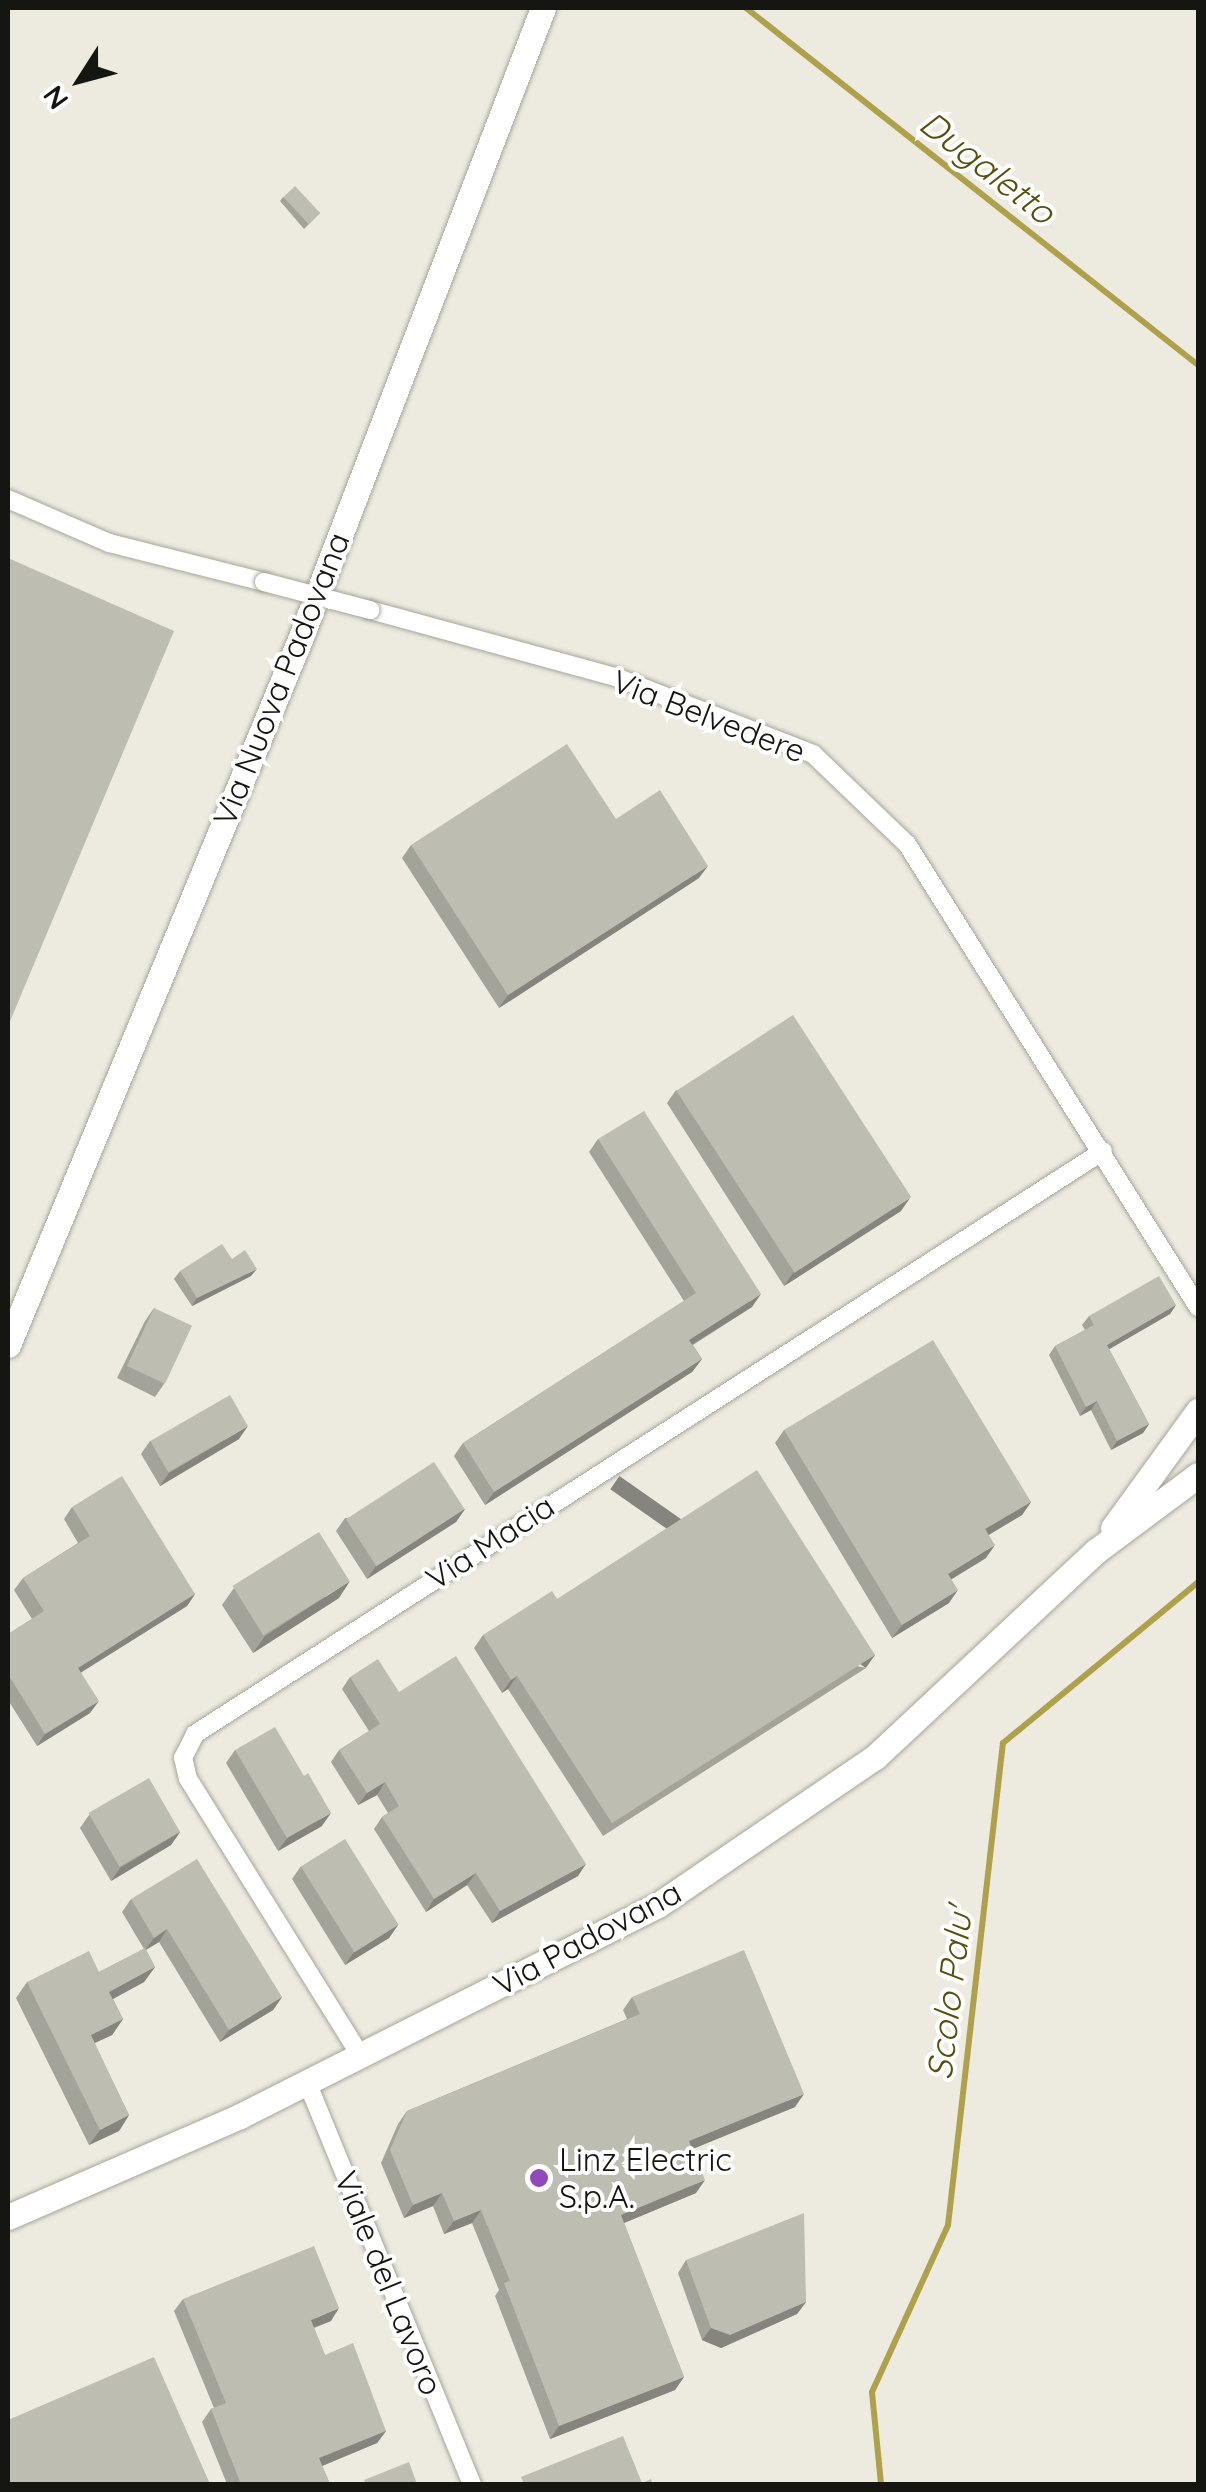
<!DOCTYPE html>
<style>
body{margin:0}
#map{position:relative;width:1206px;height:2492px;overflow:hidden;background:#edebe0;font-family:Quicksand,sans-serif}
div>[style]{position:absolute}
.stream>*{height:6px;margin:-3px;padding:0 3px;transform-origin:3px;border-radius:3px;background:#afa14c}
.roads{filter:drop-shadow(0 0 2px #a7a59b) drop-shadow(0 0 2px #a7a59b)}
.street>*{height:18px;margin:-9px;padding:0 9px;transform-origin:9px;border-radius:9px;background:#fff}
.secondary>*{height:25px;margin:-12.5px;padding:0 12.5px;transform-origin:12.5px;border-radius:12.5px;background:#fff}
.bridges{filter:drop-shadow(0 0 2px #a7a59b) drop-shadow(0 0 2px #a7a59b)}
.street-bridge>*{height:18px;margin:-9px;padding:0 9px;transform-origin:9px;border-radius:9px;background:#fff}
.wall>*{inset:0;background:#a3a399}
.shaded-wall>*{inset:0;background:#85847d;transform-origin:0 0}
.building>*{inset:0;background:#bebdb2;transform-origin:0 0}
.dots>*{width:28px;height:28px;translate:-50% -50%;box-sizing:border-box;border:5px solid #fff;border-radius:50%}
span{translate:-50% -50%;white-space:nowrap;text-align:center;line-height:1.15;-webkit-text-stroke:8px #fff;paint-order:stroke}
.street-label{font-size:32px;color:#151511}
.poi-label{font-size:32px;color:#151511}
.left{translate:0 -50%;text-align:left}
.water-label{font-size:35px;color:#594f0d;font-style:italic}
.frame{position:absolute;inset:0;border:10px solid #151511;pointer-events:none}
.north{position:absolute;left:30px;top:30px;width:100px;height:100px;-webkit-text-stroke:8px #fff;paint-order:stroke;rotate:234deg;font-size:28px;font-weight:700;line-height:40px;text-align:center;color:#151511}
.north::after{content:'';display:block;margin:auto;width:35px;height:45px;background:#151511;clip-path:polygon(50% 0,100% 100%,50% 72%,0 100%)}
</style>
<div id="map">
<div class="stream">
<i style="left:746px;top:8px;width:576px;rotate:38.3deg"></i>
<i style="left:881px;top:2484px;width:92px;rotate:-95.6deg"></i>
<i style="left:872px;top:2392px;width:183px;rotate:-65.5deg"></i>
<i style="left:948px;top:2225px;width:485px;rotate:-83.5deg"></i>
<i style="left:1003px;top:1743px;width:253px;rotate:-39.5deg"></i>
</div>
<div class="roads">
<div class="street">
<i style="left:8px;top:499px;width:110px;rotate:23.5deg"></i>
<i style="left:109px;top:543px;width:160px;rotate:14.1deg"></i>
<i style="left:370px;top:610px;width:257px;rotate:15.3deg"></i>
<i style="left:618px;top:678px;width:209px;rotate:21.3deg"></i>
<i style="left:813px;top:754px;width:130px;rotate:43.8deg"></i>
<i style="left:907px;top:844px;width:547px;rotate:57.85deg"></i>
<i style="left:360px;top:2055px;width:325px;rotate:-121.9deg"></i>
<i style="left:188px;top:1779px;width:22px;rotate:-103deg"></i>
<i style="left:183px;top:1758px;width:27px;rotate:-63deg"></i>
<i style="left:195px;top:1734px;width:1079px;rotate:-32.7deg"></i>
<i style="left:307px;top:2082px;width:435px;rotate:67.7deg"></i>
</div>
<div class="secondary">
<i style="left:8px;top:1345px;width:766px;rotate:-67.52deg"></i>
<i style="left:301px;top:637px;width:674px;rotate:-68.96deg"></i>
<i style="left:1113px;top:1528px;width:145px;rotate:-54deg"></i>
<i style="left:8px;top:2217px;width:253px;rotate:-23.5deg"></i>
<i style="left:240px;top:2116px;width:468px;rotate:-26.8deg"></i>
<i style="left:658px;top:1905px;width:263px;rotate:-34.3deg"></i>
<i style="left:875px;top:1757px;width:302px;rotate:-43deg"></i>
<i style="left:1096px;top:1551px;width:127px;rotate:-36.7deg"></i>
</div>
</div>
<div class="bridges">
<div class="street-bridge">
<i style="left:264px;top:582px;width:110px;rotate:14.8deg"></i>
</div>
</div>
<div class="wall">
<i style="clip-path:polygon(283px 197px,320px 213px,304px 229px,280px 201px)"></i>
<i style="clip-path:polygon(616px 819px,699px 878px,499px 1008px,402px 858px,411px 845px)"></i>
<i style="clip-path:polygon(676px 1090px,901px 1211px,784px 1286px,667px 1103px)"></i>
<i style="clip-path:polygon(598px 1139px,752px 1307px,693px 1345px,702px 1359px,692px 1372px,485px 1505px,454px 1456px,463px 1443px,684px 1301px,589px 1152px)"></i>
<i style="clip-path:polygon(232px 1259px,251px 1276px,192px 1306px,174px 1279px,180px 1271px)"></i>
<i style="clip-path:polygon(1176px 1305px,1170px 1314px,1109px 1349px,1149px 1424px,1143px 1433px,1111px 1450px,1091px 1410px,1080px 1416px,1049px 1355px,1055px 1346px,1085px 1330px,1082px 1325px,1089px 1316px)"></i>
<i style="clip-path:polygon(154px 1308px,164px 1384px,155px 1397px,117px 1378px,145px 1321px)"></i>
<i style="clip-path:polygon(784px 1430px,1031px 1502px,1022px 1515px,989px 1535px,986px 1558px,951px 1579px,949px 1603px,892px 1638px,775px 1443px)"></i>
<i style="clip-path:polygon(239px 1439px,160px 1486px,141px 1454px,150px 1441px)"></i>
<i style="clip-path:polygon(72px 1507px,195px 1594px,187px 1606px,81px 1672px,90px 1713px,37px 1746px,8px 1700px,8px 1634px,32px 1619px,14px 1590px,23px 1578px,78px 1543px,64px 1519px)"></i>
<i style="clip-path:polygon(465px 1509px,456px 1522px,367px 1579px,336px 1531px,345px 1518px)"></i>
<i style="clip-path:polygon(234px 1588px,339px 1598px,253px 1653px,222px 1605px)"></i>
<i style="clip-path:polygon(557px 1599px,866px 1668px,603px 1836px,508px 1689px,502px 1693px,474px 1648px,483px 1635px)"></i>
<i style="clip-path:polygon(350px 1677px,399px 1692px,578px 1876px,492px 1923px,467px 1885px,426px 1912px,374px 1829px,382px 1817px,388px 1813px,377px 1795px,358px 1805px,331px 1762px,339px 1750px,369px 1731px,342px 1689px)"></i>
<i style="clip-path:polygon(235px 1750px,304px 1776px,322px 1826px,278px 1851px,226px 1763px)"></i>
<i style="clip-path:polygon(89px 1815px,180px 1832px,171px 1845px,111px 1881px,80px 1828px)"></i>
<i style="clip-path:polygon(301px 1866px,398px 1925px,389px 1938px,345px 1965px,292px 1879px)"></i>
<i style="clip-path:polygon(131px 1899px,282px 1997px,273px 2010px,220px 2042px,159px 1942px,146px 1950px,155px 1967px,144px 1982px,113px 1999px,123px 2019px,112px 2035px,94px 2043px,129px 2115px,119px 2131px,89px 2145px,16px 1998px,27px 1982px,99px 1972px,144px 1949px,122px 1912px)"></i>
<i style="clip-path:polygon(632px 1997px,795px 2107px,693px 2149px,696px 2193px,624px 2223px,684px 2377px,675px 2390px,550px 2439px,495px 2296px,499px 2290px,472px 2223px,444px 2234px,433px 2206px,404px 2218px,381px 2163px,398px 2124px,407px 2111px,627px 2019px,623px 2010px)"></i>
<i style="clip-path:polygon(686px 2260px,806px 2302px,797px 2314px,721px 2348px,702px 2340px,678px 2273px)"></i>
<i style="clip-path:polygon(183px 2299px,331px 2321px,314px 2328px,325px 2355px,386px 2431px,377px 2443px,322px 2466px,330px 2484px,227px 2484px,202px 2422px,211px 2409px,214px 2408px,174px 2311px)"></i>
</div>
<div class="shaded-wall">
<i style="clip-path:polygon(708px 866px,699px 878px,499px 1008px,508px 995px)"></i>
<i style="clip-path:polygon(910px 1198px,901px 1211px,784px 1286px,793px 1273px)"></i>
<i style="clip-path:polygon(257px 1269px,251px 1276px,192px 1306px,197px 1298px)"></i>
<i style="clip-path:polygon(761px 1294px,752px 1307px,680px 1352px,689px 1340px)"></i>
<i style="clip-path:polygon(1176px 1305px,1170px 1314px,1101px 1354px,1107px 1345px)"></i>
<i style="clip-path:polygon(702px 1359px,692px 1372px,485px 1505px,494px 1492px)"></i>
<i style="clip-path:polygon(1097px 1401px,1091px 1410px,1080px 1416px,1086px 1407px)"></i>
<i style="clip-path:polygon(1149px 1424px,1143px 1433px,1111px 1450px,1117px 1441px)"></i>
<i style="clip-path:polygon(248px 1426px,239px 1439px,160px 1486px,169px 1473px)"></i>
<i style="clip-path:polygon(1031px 1502px,1022px 1515px,976px 1542px,985px 1529px)"></i>
<i style="clip-path:polygon(465px 1509px,456px 1522px,367px 1579px,376px 1566px)"></i>
<i style="clip-path:polygon(995px 1545px,986px 1558px,939px 1587px,948px 1574px)"></i>
<i style="clip-path:polygon(350px 1581px,339px 1598px,253px 1653px,265px 1636px)"></i>
<i style="clip-path:polygon(958px 1590px,949px 1603px,892px 1638px,902px 1625px)"></i>
<i style="clip-path:polygon(195px 1594px,187px 1606px,69px 1680px,78px 1668px)"></i>
<i style="left:875px;top:1655px;width:16px;height:312px;rotate:125deg"></i>
<i style="clip-path:polygon(517px 1676px,508px 1689px,502px 1693px,511px 1680px)"></i>
<i style="clip-path:polygon(99px 1701px,90px 1713px,37px 1746px,45px 1734px)"></i>
<i style="clip-path:polygon(385px 1782px,377px 1795px,358px 1805px,367px 1793px)"></i>
<i style="clip-path:polygon(331px 1813px,322px 1826px,278px 1851px,287px 1838px)"></i>
<i style="clip-path:polygon(180px 1832px,171px 1845px,111px 1881px,120px 1868px)"></i>
<i style="clip-path:polygon(586px 1864px,578px 1876px,492px 1923px,500px 1911px)"></i>
<i style="clip-path:polygon(476px 1873px,467px 1885px,426px 1912px,434px 1899px)"></i>
<i style="clip-path:polygon(398px 1925px,389px 1938px,345px 1965px,354px 1952px)"></i>
<i style="clip-path:polygon(167px 1929px,159px 1942px,145px 1950px,154px 1938px)"></i>
<i style="clip-path:polygon(155px 1967px,144px 1982px,98px 2007px,109px 1992px)"></i>
<i style="clip-path:polygon(282px 1997px,273px 2010px,220px 2042px,229px 2030px)"></i>
<i style="clip-path:polygon(123px 2019px,112px 2035px,80px 2050px,91px 2035px)"></i>
<i style="clip-path:polygon(804px 2094px,795px 2107px,680px 2154px,689px 2141px)"></i>
<i style="clip-path:polygon(129px 2115px,119px 2131px,89px 2145px,100px 2130px)"></i>
<i style="clip-path:polygon(705px 2180px,696px 2193px,612px 2228px,621px 2215px)"></i>
<i style="clip-path:polygon(442px 2193px,433px 2206px,404px 2218px,413px 2205px)"></i>
<i style="clip-path:polygon(481px 2210px,472px 2223px,444px 2234px,454px 2221px)"></i>
<i style="clip-path:polygon(806px 2302px,797px 2314px,721px 2348px,702px 2340px,711px 2328px)"></i>
<i style="clip-path:polygon(339px 2308px,331px 2321px,302px 2332px,311px 2320px)"></i>
<i style="clip-path:polygon(684px 2377px,675px 2390px,550px 2439px,559px 2426px)"></i>
<i style="clip-path:polygon(386px 2431px,377px 2443px,310px 2471px,319px 2458px)"></i>
</div>
<div class="building">
<i style="left:295px;top:186px;width:37px;height:16px;rotate:47deg"></i>
<i style="clip-path:polygon(8px 558px,174px 631px,8px 1026px)"></i>
<i style="clip-path:polygon(567px 744px,616px 819px,660px 790px,708px 866px,508px 995px,411px 845px)"></i>
<i style="left:793px;top:1015px;width:217px;height:139px;rotate:57deg"></i>
<i style="clip-path:polygon(644px 1111px,761px 1294px,689px 1340px,702px 1359px,494px 1492px,463px 1443px,696px 1293px,598px 1139px)"></i>
<i style="clip-path:polygon(222px 1244px,232px 1259px,245px 1250px,257px 1269px,197px 1298px,180px 1271px)"></i>
<i style="clip-path:polygon(1159px 1276px,1176px 1305px,1107px 1345px,1149px 1424px,1117px 1441px,1097px 1401px,1086px 1407px,1055px 1346px,1094px 1325px,1089px 1316px)"></i>
<i style="left:154px;top:1308px;width:42px;height:64px;rotate:25deg"></i>
<i style="clip-path:polygon(933px 1340px,1031px 1502px,985px 1529px,995px 1545px,948px 1574px,958px 1590px,902px 1625px,784px 1430px)"></i>
<i style="left:230px;top:1395px;width:36px;height:92px;rotate:60deg"></i>
<i style="left:434px;top:1462px;width:56px;height:105px;rotate:57deg"></i>
<i style="clip-path:polygon(757px 1470px,875px 1655px,612px 1823px,517px 1676px,511px 1680px,483px 1635px,552px 1591px,557px 1599px)"></i>
<i style="clip-path:polygon(122px 1476px,195px 1594px,78px 1668px,99px 1701px,45px 1734px,8px 1674px,8px 1634px,44px 1611px,23px 1578px,90px 1536px,72px 1507px)"></i>
<i style="left:319px;top:1532px;width:58px;height:102px;rotate:58deg"></i>
<i style="clip-path:polygon(456px 1656px,586px 1864px,500px 1911px,476px 1873px,434px 1899px,382px 1817px,399px 1806px,385px 1782px,367px 1793px,339px 1750px,380px 1724px,350px 1677px,378px 1659px,399px 1692px)"></i>
<i style="clip-path:polygon(275px 1727px,304px 1776px,308px 1773px,331px 1813px,287px 1838px,235px 1750px)"></i>
<i style="left:149px;top:1778px;width:62px;height:70px;rotate:60deg"></i>
<i style="left:345px;top:1839px;width:101px;height:52px;rotate:58deg"></i>
<i style="clip-path:polygon(197px 1859px,282px 1997px,229px 2030px,167px 1929px,154px 1938px,131px 1899px)"></i>
<i style="clip-path:polygon(145px 1948px,155px 1967px,109px 1992px,123px 2019px,91px 2035px,129px 2115px,100px 2130px,27px 1982px,89px 1951px,99px 1972px)"></i>
<i style="clip-path:polygon(744px 1950px,804px 2094px,689px 2141px,705px 2180px,621px 2215px,684px 2377px,559px 2426px,504px 2283px,510px 2281px,481px 2210px,454px 2221px,442px 2193px,413px 2205px,390px 2150px,407px 2111px,640px 2014px,632px 1997px)"></i>
<i style="clip-path:polygon(804px 2213px,806px 2302px,730px 2335px,711px 2328px,686px 2260px)"></i>
<i style="clip-path:polygon(314px 2246px,339px 2308px,311px 2320px,325px 2355px,353px 2343px,386px 2431px,319px 2458px,330px 2484px,241px 2484px,211px 2409px,226px 2403px,183px 2299px)"></i>
<i style="clip-path:polygon(154px 2357px,210px 2484px,8px 2484px,8px 2420px)"></i>
<i style="clip-path:polygon(623px 2436px,642px 2483px,651px 2479px,653px 2484px,524px 2484px,521px 2477px)"></i>
<i style="clip-path:polygon(409px 2462px,417px 2484px,366px 2484px,364px 2480px)"></i>
</div>
<div class="dots">
<i style="left:539px;top:2178px;background:#9048bb"></i>
</div>
<div class="street-label">
<span style="left:281px;top:679px;rotate:-68deg">Via Nuova Padovana</span>
<span style="left:709px;top:716px;rotate:21deg">Via Belvedere</span>
<span style="left:490px;top:1542px;rotate:-33deg">Via Macia</span>
<span style="left:587px;top:1938px;rotate:-28deg">Via Padovana</span>
<span style="left:389px;top:2283px;rotate:68deg">Viale del Lavoro</span>
</div>
<div class="poi-label">
<span class="left" style="left:559px;top:2178px">Linz Electric<br>S.p.A.</span>
</div>
<div class="water-label">
<span style="left:988px;top:167px;rotate:38deg">Dugaletto</span>
<span style="left:949px;top:1993px;rotate:-83deg">Scolo Palu'</span>
</div>
<div class="frame"></div>
<div class="north">N</div>
</div>
